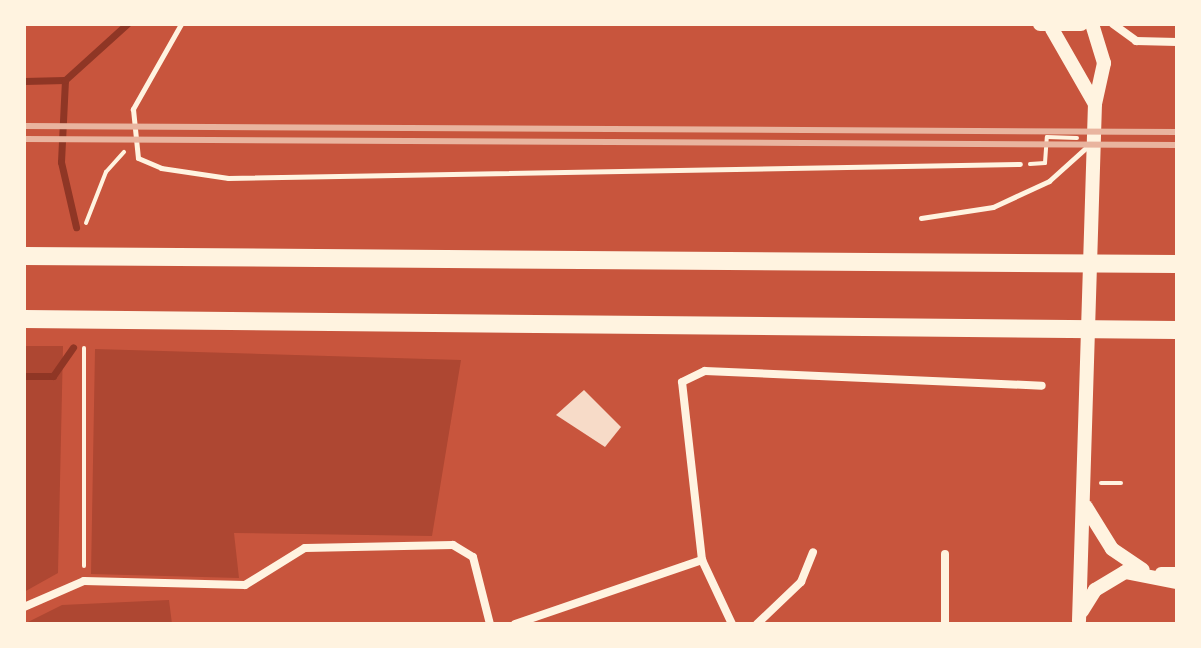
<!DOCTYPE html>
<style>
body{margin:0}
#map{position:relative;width:1201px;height:648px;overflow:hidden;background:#c8553d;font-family:Spectral,serif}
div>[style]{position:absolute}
.green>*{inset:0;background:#ae4732}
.stream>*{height:7px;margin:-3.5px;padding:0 3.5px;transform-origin:3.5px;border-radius:3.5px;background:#8f3625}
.building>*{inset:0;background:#f7dbc8}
.path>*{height:4px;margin:-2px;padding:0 2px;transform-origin:2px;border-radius:2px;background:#fff3e0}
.service>*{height:5px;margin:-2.5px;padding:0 2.5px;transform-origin:2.5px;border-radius:2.5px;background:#fff3e0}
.minor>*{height:8px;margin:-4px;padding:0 4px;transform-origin:4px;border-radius:4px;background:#fff3e0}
.tertiary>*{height:12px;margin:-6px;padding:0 6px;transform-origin:6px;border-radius:6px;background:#fff3e0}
.secondary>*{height:14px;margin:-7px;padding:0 7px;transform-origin:7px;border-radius:7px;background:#fff3e0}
.motorway>*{height:18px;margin:-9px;padding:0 9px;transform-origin:9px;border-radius:9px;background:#fff3e0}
.rail>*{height:6px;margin:-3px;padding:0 3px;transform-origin:3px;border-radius:3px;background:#e9b49f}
span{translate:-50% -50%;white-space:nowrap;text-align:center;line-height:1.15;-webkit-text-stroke:7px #fff3e0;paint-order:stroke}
.frame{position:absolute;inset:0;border:26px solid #fff3e0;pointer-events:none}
</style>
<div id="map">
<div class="green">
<i style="clip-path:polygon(24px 346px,63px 346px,58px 573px,24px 592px)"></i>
<i style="clip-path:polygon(95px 349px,461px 360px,432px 536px,234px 533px,239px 578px,91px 574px)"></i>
<i style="clip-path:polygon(169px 600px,172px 624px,24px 624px,62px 605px)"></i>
</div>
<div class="stream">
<i style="left:65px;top:80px;width:82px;rotate:92.8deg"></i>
<i style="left:61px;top:162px;width:67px;rotate:77deg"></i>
<i style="left:24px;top:81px;width:41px;rotate:-1.4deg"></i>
<i style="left:65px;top:80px;width:84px;rotate:-42.1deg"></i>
<i style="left:24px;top:376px;width:29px"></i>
<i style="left:53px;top:376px;width:35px;rotate:-55deg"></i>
</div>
<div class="building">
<i style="clip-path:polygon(584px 390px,621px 427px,605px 447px,556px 415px)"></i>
</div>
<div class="path">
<i style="left:1030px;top:164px;width:15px;rotate:-4deg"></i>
<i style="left:1045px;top:163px;width:26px;rotate:-86deg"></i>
<i style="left:1047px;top:137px;width:30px;rotate:2deg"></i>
<i style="left:86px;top:223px;width:55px;rotate:-68.6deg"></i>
<i style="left:106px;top:172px;width:27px;rotate:-48deg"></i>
<i style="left:1101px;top:483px;width:20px"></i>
<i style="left:84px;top:566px;width:218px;rotate:-90deg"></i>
</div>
<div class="service">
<i style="left:181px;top:24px;width:98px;rotate:119.5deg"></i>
<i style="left:133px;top:109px;width:49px;rotate:84.2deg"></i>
<i style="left:138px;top:158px;width:25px;rotate:23deg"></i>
<i style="left:161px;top:168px;width:68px;rotate:8.5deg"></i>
<i style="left:228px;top:178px;width:792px;rotate:-1.01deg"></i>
<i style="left:921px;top:218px;width:73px;rotate:-8.7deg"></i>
<i style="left:993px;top:207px;width:62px;rotate:-24.9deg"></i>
<i style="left:1049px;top:181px;width:54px;rotate:-42deg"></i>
</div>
<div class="minor">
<i style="left:1113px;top:24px;width:29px;rotate:36deg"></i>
<i style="left:1136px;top:41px;width:41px;rotate:1.4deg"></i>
<i style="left:945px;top:554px;width:70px;rotate:90deg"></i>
<i style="left:24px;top:607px;width:65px;rotate:-23.4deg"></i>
<i style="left:84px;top:581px;width:161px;rotate:1.4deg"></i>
<i style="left:245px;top:585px;width:70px;rotate:-31.7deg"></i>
<i style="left:305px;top:548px;width:148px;rotate:-1.2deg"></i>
<i style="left:453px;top:545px;width:23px;rotate:31deg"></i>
<i style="left:473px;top:557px;width:69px;rotate:75.8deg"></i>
<i style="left:515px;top:624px;width:198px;rotate:-18.9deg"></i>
<i style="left:732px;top:624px;width:71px;rotate:-115.1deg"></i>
<i style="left:702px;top:560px;width:179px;rotate:-96.4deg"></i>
<i style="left:682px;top:382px;width:25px;rotate:-26deg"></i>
<i style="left:705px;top:371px;width:337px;rotate:2.5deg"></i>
<i style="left:757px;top:624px;width:61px;rotate:-43.7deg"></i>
<i style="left:801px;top:582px;width:32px;rotate:-68deg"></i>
</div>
<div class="tertiary">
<i style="left:1161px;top:573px;width:16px"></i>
</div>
<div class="secondary">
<i style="left:1040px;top:24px;width:41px"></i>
<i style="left:1052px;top:29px;width:86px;rotate:60.2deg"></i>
<i style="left:1086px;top:507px;width:49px;rotate:58.2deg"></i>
<i style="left:1112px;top:549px;width:37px;rotate:34deg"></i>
<i style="left:1082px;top:611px;width:25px;rotate:-58deg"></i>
<i style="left:1095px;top:590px;width:35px;rotate:-31deg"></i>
<i style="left:1125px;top:572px;width:53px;rotate:10.9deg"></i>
<i style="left:1079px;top:621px;width:517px;rotate:-88.23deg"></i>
<i style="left:1095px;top:104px;width:42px;rotate:-77.6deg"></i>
<i style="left:1104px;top:63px;width:41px;rotate:-107.1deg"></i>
</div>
<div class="motorway">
<i style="left:24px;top:256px;width:1153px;rotate:0.4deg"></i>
<i style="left:24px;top:319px;width:1153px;rotate:0.55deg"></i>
</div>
<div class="rail">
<i style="left:24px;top:126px;width:1153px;rotate:0.3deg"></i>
<i style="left:24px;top:139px;width:1153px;rotate:0.3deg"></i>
</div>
<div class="frame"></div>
</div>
